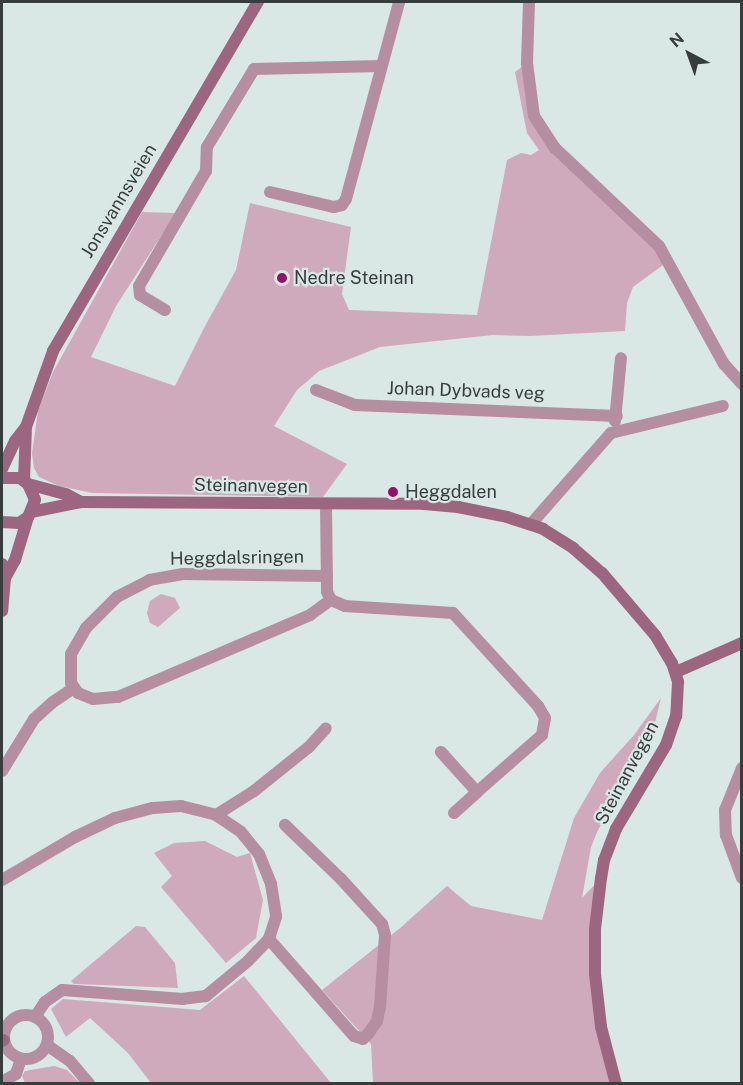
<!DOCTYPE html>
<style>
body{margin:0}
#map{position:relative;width:743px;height:1085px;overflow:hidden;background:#d9e7e5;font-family:"Public Sans",sans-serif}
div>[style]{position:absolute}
.green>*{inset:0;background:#cfaabc}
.street>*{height:12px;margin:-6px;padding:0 6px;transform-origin:6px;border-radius:6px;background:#b58fa1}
.street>.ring{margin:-6px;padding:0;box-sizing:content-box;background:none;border:12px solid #b58fa1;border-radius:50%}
.secondary>*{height:12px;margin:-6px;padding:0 6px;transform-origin:6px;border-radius:6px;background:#9c6681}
.dots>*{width:16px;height:16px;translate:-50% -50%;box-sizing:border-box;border:3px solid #d9e7e5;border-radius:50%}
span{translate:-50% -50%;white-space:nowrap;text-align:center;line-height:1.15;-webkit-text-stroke:4.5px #d9e7e5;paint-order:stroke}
.street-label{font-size:18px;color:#373d3c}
.poi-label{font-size:18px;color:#373d3c}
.left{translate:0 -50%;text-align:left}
.frame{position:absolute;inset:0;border:3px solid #373d3c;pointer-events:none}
.north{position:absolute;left:659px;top:24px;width:60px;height:60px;-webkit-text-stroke:4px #d9e7e5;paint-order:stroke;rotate:319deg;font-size:16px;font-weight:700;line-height:24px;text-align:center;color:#373d3c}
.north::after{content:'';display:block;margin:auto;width:21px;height:27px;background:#373d3c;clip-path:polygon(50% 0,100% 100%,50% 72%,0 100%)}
</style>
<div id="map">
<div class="green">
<i style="clip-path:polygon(527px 63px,534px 116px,555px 148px,667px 262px,633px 287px,627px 303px,625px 331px,530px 336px,493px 335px,380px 347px,319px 371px,297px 390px,274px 426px,347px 464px,323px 497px,92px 493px,59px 486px,39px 477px,34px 468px,32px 453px,38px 411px,53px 372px,142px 212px,176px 213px,116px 306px,91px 357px,175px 386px,204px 328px,236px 270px,250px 203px,351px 227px,342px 294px,349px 310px,477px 315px,507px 160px,521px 153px,531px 155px,539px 150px,527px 133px,515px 72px)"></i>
<i style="clip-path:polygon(161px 594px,175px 598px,180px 608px,158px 627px,150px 623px,147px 613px,150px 601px)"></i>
<i style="clip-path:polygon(661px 698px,651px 739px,598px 830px,591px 847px,582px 898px,601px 878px,594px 954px,616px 1083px,373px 1083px,371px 1044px,322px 990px,399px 929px,447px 886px,471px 906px,542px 920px,574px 818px,600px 773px,634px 735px)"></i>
<i style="clip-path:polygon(205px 841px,237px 857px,250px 853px,263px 900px,256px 938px,226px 963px,161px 887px,172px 876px,154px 853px,174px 843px)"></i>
<i style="clip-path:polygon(136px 926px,145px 927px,175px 963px,178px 988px,74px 984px,71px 981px)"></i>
<i style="clip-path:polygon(244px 976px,331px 1083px,151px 1083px,128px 1053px,90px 1018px,66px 1037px,51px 1009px,63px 999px,200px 1010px)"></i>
<i style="clip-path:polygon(54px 1066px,67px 1070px,80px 1083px,25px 1083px,22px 1076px,25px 1071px)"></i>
</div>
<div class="street">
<i style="left:529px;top:2px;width:61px;rotate:91.9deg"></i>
<i style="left:527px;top:63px;width:53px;rotate:82.5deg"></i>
<i style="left:534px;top:116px;width:38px;rotate:57deg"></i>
<i style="left:555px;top:148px;width:143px;rotate:43.3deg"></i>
<i style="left:659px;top:246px;width:135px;rotate:61.2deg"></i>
<i style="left:724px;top:364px;width:27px;rotate:48deg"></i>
<i style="left:270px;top:192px;width:66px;rotate:13.2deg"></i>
<i style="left:334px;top:207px;width:8px;rotate:-14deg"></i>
<i style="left:342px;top:205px;width:7px;rotate:-56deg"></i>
<i style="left:346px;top:199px;width:204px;rotate:-74.9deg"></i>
<i style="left:165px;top:310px;width:29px;rotate:-149deg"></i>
<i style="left:140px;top:295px;width:9px;rotate:-96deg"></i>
<i style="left:139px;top:286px;width:133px;rotate:-59.8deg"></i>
<i style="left:206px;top:171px;width:24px;rotate:-88deg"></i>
<i style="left:207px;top:147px;width:91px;rotate:-58.9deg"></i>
<i style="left:254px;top:69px;width:127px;rotate:-1.4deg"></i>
<i style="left:316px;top:390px;width:42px;rotate:21deg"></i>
<i style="left:355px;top:405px;width:262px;rotate:2.4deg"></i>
<i style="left:615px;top:421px;width:63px;rotate:-84.6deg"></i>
<i style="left:326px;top:505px;width:87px;rotate:89.3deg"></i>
<i style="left:327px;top:592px;width:9px;rotate:63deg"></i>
<i style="left:331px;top:600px;width:15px;rotate:23deg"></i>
<i style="left:345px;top:606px;width:108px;rotate:3.7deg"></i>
<i style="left:453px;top:613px;width:126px;rotate:47.6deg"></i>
<i style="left:538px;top:706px;width:14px;rotate:60deg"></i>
<i style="left:545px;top:718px;width:17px;rotate:100deg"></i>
<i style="left:542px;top:735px;width:86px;rotate:138.8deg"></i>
<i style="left:477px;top:792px;width:54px;rotate:-132deg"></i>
<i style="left:531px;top:524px;width:121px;rotate:-48.7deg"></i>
<i style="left:611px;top:433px;width:115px;rotate:-13.6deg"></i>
<i style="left:327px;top:576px;width:144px;rotate:-179.2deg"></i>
<i style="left:183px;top:574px;width:34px;rotate:170deg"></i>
<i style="left:150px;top:580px;width:37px;rotate:153deg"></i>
<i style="left:117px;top:597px;width:44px;rotate:135deg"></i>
<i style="left:86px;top:628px;width:30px;rotate:120deg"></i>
<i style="left:71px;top:654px;width:29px;rotate:90deg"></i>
<i style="left:71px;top:683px;width:12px;rotate:55deg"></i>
<i style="left:78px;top:693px;width:16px;rotate:22deg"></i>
<i style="left:93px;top:699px;width:25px;rotate:-5deg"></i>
<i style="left:118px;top:697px;width:209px;rotate:-23.1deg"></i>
<i style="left:310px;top:615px;width:26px;rotate:-36deg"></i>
<i style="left:742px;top:768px;width:45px;rotate:112deg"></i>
<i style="left:725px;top:810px;width:25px;rotate:88deg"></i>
<i style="left:726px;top:835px;width:46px;rotate:69.6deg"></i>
<i style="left:2px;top:771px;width:61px;rotate:-58.4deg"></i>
<i style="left:34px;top:719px;width:25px;rotate:-42deg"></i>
<i style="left:53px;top:702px;width:25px;rotate:-34deg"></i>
<i style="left:454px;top:813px;width:31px;rotate:-42deg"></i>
<i style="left:216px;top:815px;width:45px;rotate:-32.3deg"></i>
<i style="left:254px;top:791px;width:70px;rotate:-38.7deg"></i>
<i style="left:309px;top:747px;width:25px;rotate:-48deg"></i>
<i style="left:2px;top:880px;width:85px;rotate:-30.5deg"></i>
<i style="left:75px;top:837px;width:44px;rotate:-25.4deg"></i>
<i style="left:115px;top:818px;width:39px;rotate:-15deg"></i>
<i style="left:153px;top:808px;width:28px;rotate:-4deg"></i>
<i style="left:181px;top:806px;width:36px;rotate:14deg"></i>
<i style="left:216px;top:815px;width:30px;rotate:34deg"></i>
<i style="left:241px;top:832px;width:28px;rotate:51deg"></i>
<i style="left:259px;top:854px;width:32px;rotate:68deg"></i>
<i style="left:271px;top:884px;width:33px;rotate:81deg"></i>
<i style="left:276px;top:917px;width:23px;rotate:108deg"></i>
<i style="left:269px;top:939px;width:30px;rotate:134deg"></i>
<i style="left:248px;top:961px;width:55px;rotate:140.2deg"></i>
<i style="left:206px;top:996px;width:23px;rotate:173deg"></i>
<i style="left:183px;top:999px;width:121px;rotate:-175.7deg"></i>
<i style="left:62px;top:990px;width:21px;rotate:145deg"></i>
<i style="left:45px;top:1002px;width:18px;rotate:124deg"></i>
<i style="left:269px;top:939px;width:129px;rotate:48.8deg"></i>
<i style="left:354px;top:1036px;width:9px;rotate:18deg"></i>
<i style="left:363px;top:1039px;width:7px;rotate:-45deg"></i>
<i style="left:368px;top:1034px;width:16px;rotate:-55deg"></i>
<i style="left:377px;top:1021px;width:14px;rotate:-78deg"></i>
<i style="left:380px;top:1007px;width:72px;rotate:-86deg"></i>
<i style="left:385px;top:935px;width:11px;rotate:-105deg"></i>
<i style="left:382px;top:924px;width:61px;rotate:-132.3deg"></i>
<i style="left:341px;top:879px;width:78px;rotate:-136deg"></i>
<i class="ring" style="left:4px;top:1015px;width:32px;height:32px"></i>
<i style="left:47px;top:1045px;width:28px;rotate:35deg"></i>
<i style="left:70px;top:1061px;width:30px;rotate:50deg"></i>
<i style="left:2px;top:1082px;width:16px;rotate:-30deg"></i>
<i style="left:16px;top:1074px;width:16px;rotate:-72deg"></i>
</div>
<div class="secondary">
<i style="left:2px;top:469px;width:31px;rotate:-65deg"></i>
<i style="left:15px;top:441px;width:18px;rotate:-52deg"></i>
<i style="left:2px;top:478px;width:18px"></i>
<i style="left:20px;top:478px;width:10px;rotate:37deg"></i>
<i style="left:28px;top:484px;width:17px;rotate:66deg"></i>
<i style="left:35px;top:500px;width:18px;rotate:112deg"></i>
<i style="left:28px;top:517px;width:11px;rotate:146deg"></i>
<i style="left:19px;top:523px;width:17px;rotate:-177deg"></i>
<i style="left:24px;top:481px;width:54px;rotate:-87.9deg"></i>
<i style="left:26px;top:427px;width:81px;rotate:-70.4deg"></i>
<i style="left:53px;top:351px;width:405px;rotate:-59.6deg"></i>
<i style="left:28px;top:484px;width:39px;rotate:15deg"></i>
<i style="left:66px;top:494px;width:17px;rotate:28deg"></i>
<i style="left:31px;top:512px;width:51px;rotate:-11.3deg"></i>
<i style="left:81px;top:502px;width:343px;rotate:0.3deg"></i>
<i style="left:424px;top:504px;width:34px;rotate:5deg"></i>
<i style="left:458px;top:507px;width:50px;rotate:11.5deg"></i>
<i style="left:507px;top:517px;width:38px;rotate:18deg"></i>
<i style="left:543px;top:529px;width:36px;rotate:32deg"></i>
<i style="left:573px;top:548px;width:38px;rotate:41deg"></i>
<i style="left:602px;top:573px;width:82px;rotate:49.5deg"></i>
<i style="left:655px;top:635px;width:33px;rotate:59deg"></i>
<i style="left:672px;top:663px;width:20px;rotate:72deg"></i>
<i style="left:678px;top:682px;width:34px;rotate:93deg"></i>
<i style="left:676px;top:716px;width:31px;rotate:109deg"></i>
<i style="left:666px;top:745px;width:98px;rotate:120.8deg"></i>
<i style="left:616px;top:829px;width:33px;rotate:111deg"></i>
<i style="left:604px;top:860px;width:18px;rotate:99deg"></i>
<i style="left:601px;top:878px;width:51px;rotate:96.7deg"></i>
<i style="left:595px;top:929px;width:45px;rotate:90deg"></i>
<i style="left:595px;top:974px;width:53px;rotate:83.5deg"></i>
<i style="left:601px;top:1027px;width:59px;rotate:75.3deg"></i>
<i style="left:2px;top:564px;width:14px;rotate:78deg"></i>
<i style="left:5px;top:578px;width:33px;rotate:95deg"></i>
<i style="left:5px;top:578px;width:21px;rotate:-61deg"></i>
<i style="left:15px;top:560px;width:45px;rotate:-73.2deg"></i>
<i style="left:676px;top:672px;width:72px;rotate:-23.7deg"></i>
<i style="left:2px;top:1041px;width:2px;rotate:-27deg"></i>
</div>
<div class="dots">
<i style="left:282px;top:278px;background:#961067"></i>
<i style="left:393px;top:492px;background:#961067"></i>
</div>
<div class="street-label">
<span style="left:119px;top:201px;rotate:-59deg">Jonsvannsveien</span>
<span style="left:466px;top:391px;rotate:2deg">Johan Dybvads veg</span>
<span style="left:251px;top:486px;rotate:1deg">Steinanvegen</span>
<span style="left:237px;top:558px;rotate:-1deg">Heggdalsringen</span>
<span style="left:627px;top:773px;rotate:-62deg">Steinanvegen</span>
</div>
<div class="poi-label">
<span class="left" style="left:294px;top:278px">Nedre Steinan</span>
<span class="left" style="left:405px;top:492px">Heggdalen</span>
</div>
<div class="frame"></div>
<div class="north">N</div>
</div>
